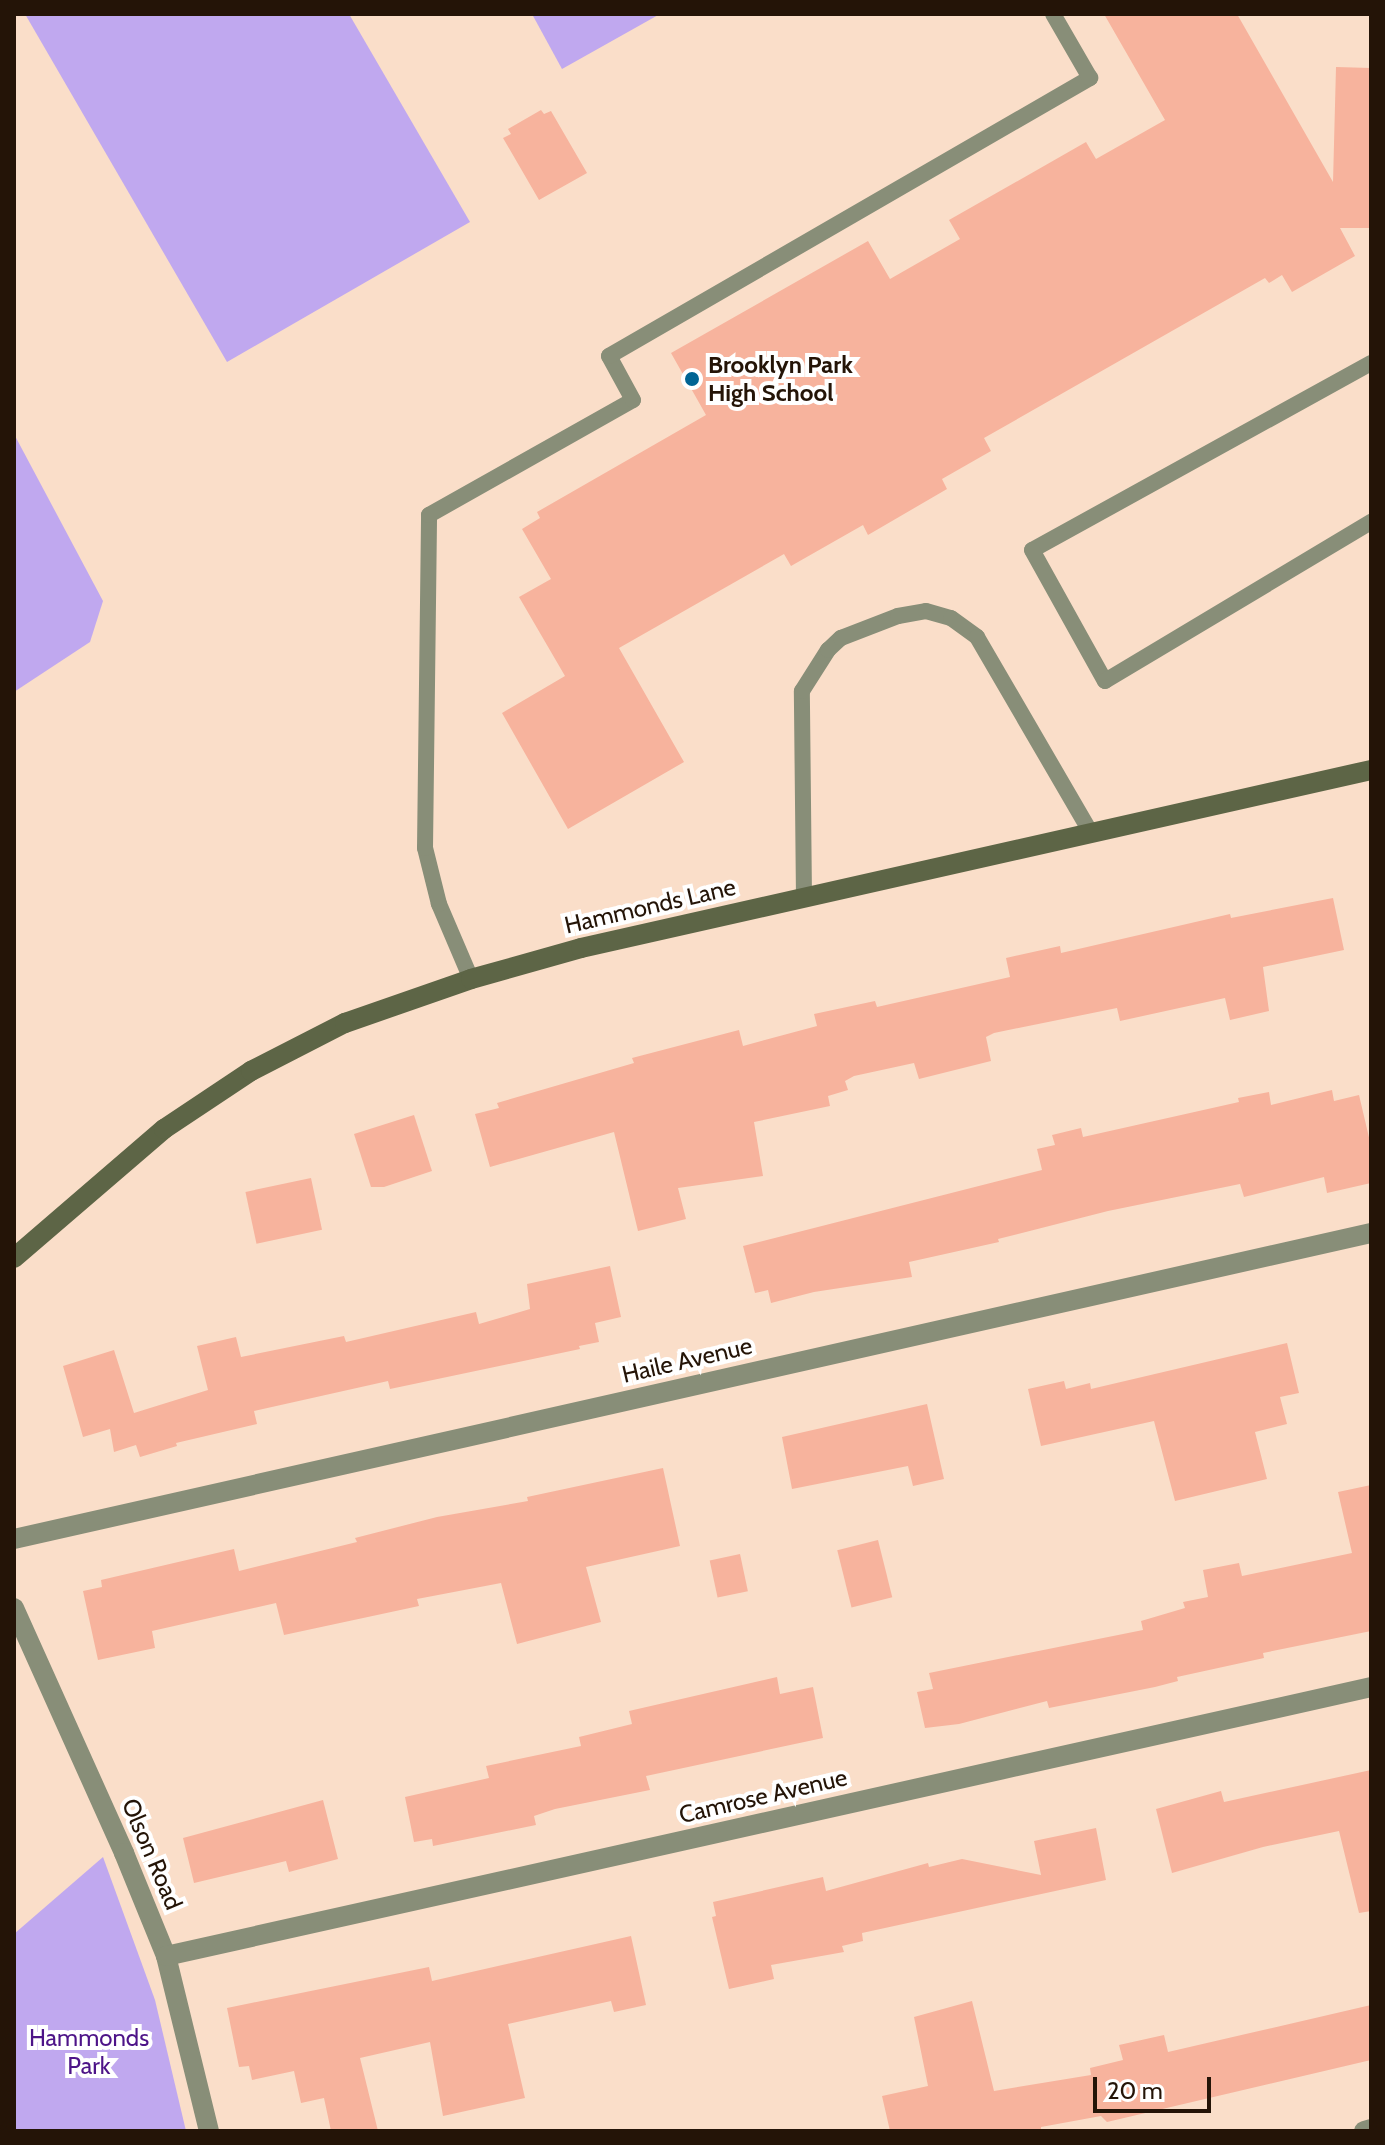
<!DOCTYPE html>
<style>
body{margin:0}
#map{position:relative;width:1385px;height:2145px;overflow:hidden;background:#fadec9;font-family:Cabin,sans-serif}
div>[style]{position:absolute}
.green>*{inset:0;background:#c0a8ef}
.building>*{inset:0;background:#f7b39d;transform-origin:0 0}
.lane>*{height:16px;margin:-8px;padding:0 8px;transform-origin:8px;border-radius:8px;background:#888e78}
.street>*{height:20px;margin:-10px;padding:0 10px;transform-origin:10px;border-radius:10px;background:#888e78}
.secondary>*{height:20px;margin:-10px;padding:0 10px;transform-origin:10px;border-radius:10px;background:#5d6546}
.dots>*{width:22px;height:22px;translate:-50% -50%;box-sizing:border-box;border:4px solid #fff;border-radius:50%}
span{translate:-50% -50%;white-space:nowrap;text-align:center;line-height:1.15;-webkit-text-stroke:8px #fff;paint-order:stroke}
.poi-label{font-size:24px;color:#241407;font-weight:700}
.left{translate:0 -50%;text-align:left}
.street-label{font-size:24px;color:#241407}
.park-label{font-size:24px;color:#4d1488}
.frame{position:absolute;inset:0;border:16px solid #241407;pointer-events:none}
.scale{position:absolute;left:1093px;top:2077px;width:118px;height:36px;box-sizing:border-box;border:4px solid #241407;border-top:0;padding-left:10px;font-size:24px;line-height:28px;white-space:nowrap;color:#241407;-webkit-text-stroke:6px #fff;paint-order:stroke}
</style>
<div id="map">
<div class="green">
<i style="clip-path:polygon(25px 14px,349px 14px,470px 222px,227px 362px)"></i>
<i style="clip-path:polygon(532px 14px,660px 14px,562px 69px)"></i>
<i style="clip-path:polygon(14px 434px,103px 601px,90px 642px,14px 692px)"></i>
<i style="clip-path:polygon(103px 1857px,155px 2000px,186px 2131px,14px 2131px,14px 1934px)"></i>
</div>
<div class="building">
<i style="clip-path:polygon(1104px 14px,1237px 14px,1333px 182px,1336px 67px,1371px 68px,1371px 228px,1340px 228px,1355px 256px,1292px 292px,1282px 275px,1269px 283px,1265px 278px,984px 438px,991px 451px,942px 479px,947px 489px,868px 535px,863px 525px,791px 566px,784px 554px,619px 648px,684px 762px,568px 829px,502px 713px,565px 676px,519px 597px,551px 579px,522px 529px,540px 518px,537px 512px,706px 415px,671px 353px,868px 241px,890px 279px,960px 239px,949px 220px,1023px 178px,1086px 142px,1096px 159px,1165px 120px)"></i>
<i style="clip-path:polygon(541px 110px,544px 114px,551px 111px,587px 173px,539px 200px,503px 138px,511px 134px,508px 129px)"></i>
<i style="clip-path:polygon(1333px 898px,1344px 950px,1263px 967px,1269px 1011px,1230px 1020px,1225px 998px,1120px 1021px,1117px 1008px,994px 1033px,986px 1037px,991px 1061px,919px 1079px,914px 1063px,854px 1076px,845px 1081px,848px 1090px,828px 1096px,830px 1106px,754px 1122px,763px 1176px,678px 1188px,686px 1219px,638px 1231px,614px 1132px,490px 1167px,475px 1114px,499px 1108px,497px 1103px,634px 1063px,632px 1058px,739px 1030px,743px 1046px,817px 1026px,814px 1014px,875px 1001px,877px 1007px,1010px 977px,1006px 958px,1060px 946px,1061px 953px,1230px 914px,1231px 918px)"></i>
<i style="clip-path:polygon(1332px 1090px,1334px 1101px,1359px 1095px,1371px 1146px,1371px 1183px,1327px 1193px,1324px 1177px,1244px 1197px,1240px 1184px,1108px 1211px,998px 1239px,999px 1242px,909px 1262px,912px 1277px,814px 1292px,771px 1303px,768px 1290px,755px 1293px,743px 1246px,1042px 1170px,1037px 1149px,1055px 1145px,1052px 1135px,1081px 1128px,1083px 1137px,1239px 1102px,1238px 1098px,1269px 1092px,1271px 1105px)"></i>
<i style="clip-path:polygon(414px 1115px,432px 1171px,384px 1187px,371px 1187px,354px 1134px)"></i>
<i style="left:311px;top:1178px;width:53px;height:67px;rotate:78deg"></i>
<i style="clip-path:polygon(610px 1266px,621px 1317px,595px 1323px,599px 1342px,579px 1346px,580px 1349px,390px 1389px,388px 1381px,254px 1411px,257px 1424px,176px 1443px,177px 1446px,140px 1457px,136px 1445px,114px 1452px,110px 1429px,83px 1437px,63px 1366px,114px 1350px,134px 1413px,208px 1390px,197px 1346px,236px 1337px,241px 1357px,344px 1336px,346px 1342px,476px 1312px,479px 1324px,530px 1309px,527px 1284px)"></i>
<i style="clip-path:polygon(1287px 1343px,1299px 1393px,1280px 1397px,1287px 1424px,1255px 1432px,1267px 1479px,1175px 1501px,1154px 1421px,1041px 1446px,1028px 1389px,1064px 1381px,1066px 1389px,1090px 1383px,1091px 1389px)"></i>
<i style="clip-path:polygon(927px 1404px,944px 1479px,913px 1486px,908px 1466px,792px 1489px,782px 1437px)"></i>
<i style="clip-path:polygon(663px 1468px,680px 1546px,586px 1567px,601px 1622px,517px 1644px,501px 1583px,417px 1599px,419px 1606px,284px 1635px,276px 1603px,152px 1631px,155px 1648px,98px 1660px,83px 1591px,102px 1587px,101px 1580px,234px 1549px,239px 1571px,357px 1542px,355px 1538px,437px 1517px,528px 1501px,527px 1497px)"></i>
<i style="clip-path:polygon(1371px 1485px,1371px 1631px,1263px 1653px,1264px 1658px,1177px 1677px,1178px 1681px,1155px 1687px,1049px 1708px,1047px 1701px,959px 1724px,925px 1728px,917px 1692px,933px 1689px,929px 1673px,1143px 1630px,1141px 1621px,1185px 1608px,1183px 1602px,1208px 1597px,1203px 1570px,1239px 1563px,1242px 1576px,1352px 1553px,1338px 1492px)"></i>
<i style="left:878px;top:1540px;width:59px;height:42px;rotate:76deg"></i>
<i style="left:740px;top:1554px;width:38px;height:31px;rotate:78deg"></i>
<i style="clip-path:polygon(777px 1677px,780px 1694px,813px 1687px,823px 1738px,646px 1776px,650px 1790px,555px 1809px,534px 1816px,536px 1825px,433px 1846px,432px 1839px,414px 1842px,405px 1797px,489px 1778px,486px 1766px,581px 1746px,579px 1737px,632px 1724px,629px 1711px)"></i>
<i style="clip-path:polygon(1371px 1770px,1371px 1911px,1359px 1913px,1339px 1831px,1263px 1847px,1172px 1873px,1156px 1809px,1221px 1791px,1224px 1802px)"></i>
<i style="clip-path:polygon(323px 1800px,338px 1859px,289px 1872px,286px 1861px,194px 1883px,183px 1838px)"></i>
<i style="clip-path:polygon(1096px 1828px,1106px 1880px,862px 1933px,863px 1941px,842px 1946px,844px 1952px,771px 1965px,774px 1979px,729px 1989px,712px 1917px,716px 1916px,713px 1902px,823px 1877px,826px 1891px,928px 1863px,929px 1867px,962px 1859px,1041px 1875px,1034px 1841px)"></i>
<i style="clip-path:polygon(631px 1936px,646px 2005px,614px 2012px,611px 2001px,508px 2024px,525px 2098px,443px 2116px,430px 2042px,360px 2058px,378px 2131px,331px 2131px,324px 2098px,301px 2103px,294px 2071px,252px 2080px,249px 2066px,239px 2067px,227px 2008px,429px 1967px,432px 1981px)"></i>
<i style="clip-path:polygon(972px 2001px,994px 2091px,1091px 2075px,1090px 2068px,1123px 2060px,1119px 2045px,1164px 2035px,1168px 2052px,1371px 2005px,1371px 2060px,1107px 2122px,1101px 2116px,1041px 2127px,1041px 2131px,890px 2131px,882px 2096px,928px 2086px,914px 2017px)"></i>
</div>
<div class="lane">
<i style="left:1371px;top:363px;width:387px;rotate:151.1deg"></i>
<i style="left:1032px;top:550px;width:150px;rotate:60.9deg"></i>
<i style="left:1105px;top:681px;width:310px;rotate:-30.9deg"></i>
<i style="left:804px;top:898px;width:207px;rotate:-90.6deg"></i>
<i style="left:802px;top:691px;width:49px;rotate:-57.6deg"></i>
<i style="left:828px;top:650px;width:18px;rotate:-43deg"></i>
<i style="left:841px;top:638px;width:61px;rotate:-21.1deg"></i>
<i style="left:898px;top:616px;width:28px;rotate:-10deg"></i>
<i style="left:926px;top:611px;width:26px;rotate:16deg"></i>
<i style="left:951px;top:618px;width:32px;rotate:36deg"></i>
<i style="left:977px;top:637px;width:227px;rotate:59.8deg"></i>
<i style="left:471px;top:979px;width:82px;rotate:-113.1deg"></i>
<i style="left:439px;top:904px;width:58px;rotate:-104deg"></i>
<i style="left:425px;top:848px;width:333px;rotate:-89.3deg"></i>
<i style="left:429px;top:515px;width:234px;rotate:-29.4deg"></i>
<i style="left:633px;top:400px;width:50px;rotate:-118.6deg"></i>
<i style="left:609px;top:356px;width:556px;rotate:-30.03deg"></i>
<i style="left:1090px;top:78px;width:74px;rotate:-120deg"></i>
</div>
<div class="street">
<i style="left:14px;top:1539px;width:1391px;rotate:-12.71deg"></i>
<i style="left:14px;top:1608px;width:269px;rotate:65.8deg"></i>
<i style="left:124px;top:1853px;width:111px;rotate:67.8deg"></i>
<i style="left:166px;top:1956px;width:180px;rotate:76.2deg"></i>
<i style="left:166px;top:1956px;width:1235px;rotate:-12.58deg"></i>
<i style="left:1364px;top:2131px;width:7px;rotate:-16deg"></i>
</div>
<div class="secondary">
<i style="left:14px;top:1258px;width:198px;rotate:-40.7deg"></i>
<i style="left:164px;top:1129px;width:105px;rotate:-33.7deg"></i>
<i style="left:251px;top:1071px;width:106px;rotate:-27.1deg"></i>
<i style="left:345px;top:1023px;width:133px;rotate:-19.2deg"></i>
<i style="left:471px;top:979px;width:114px;rotate:-15.7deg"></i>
<i style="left:581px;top:948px;width:810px;rotate:-12.7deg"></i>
</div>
<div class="dots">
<i style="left:692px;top:379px;background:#016493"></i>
</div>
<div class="poi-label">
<span class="left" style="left:708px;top:379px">Brooklyn Park<br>High School</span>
</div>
<div class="street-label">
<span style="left:650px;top:906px;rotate:-13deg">Hammonds Lane</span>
<span style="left:687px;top:1360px;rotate:-13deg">Haile Avenue</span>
<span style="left:763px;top:1796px;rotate:-13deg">Camrose Avenue</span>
<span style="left:152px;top:1854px;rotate:67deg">Olson Road</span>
</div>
<div class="park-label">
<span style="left:89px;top:2052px">Hammonds<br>Park</span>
</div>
<div class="frame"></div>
<div class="scale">20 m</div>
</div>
